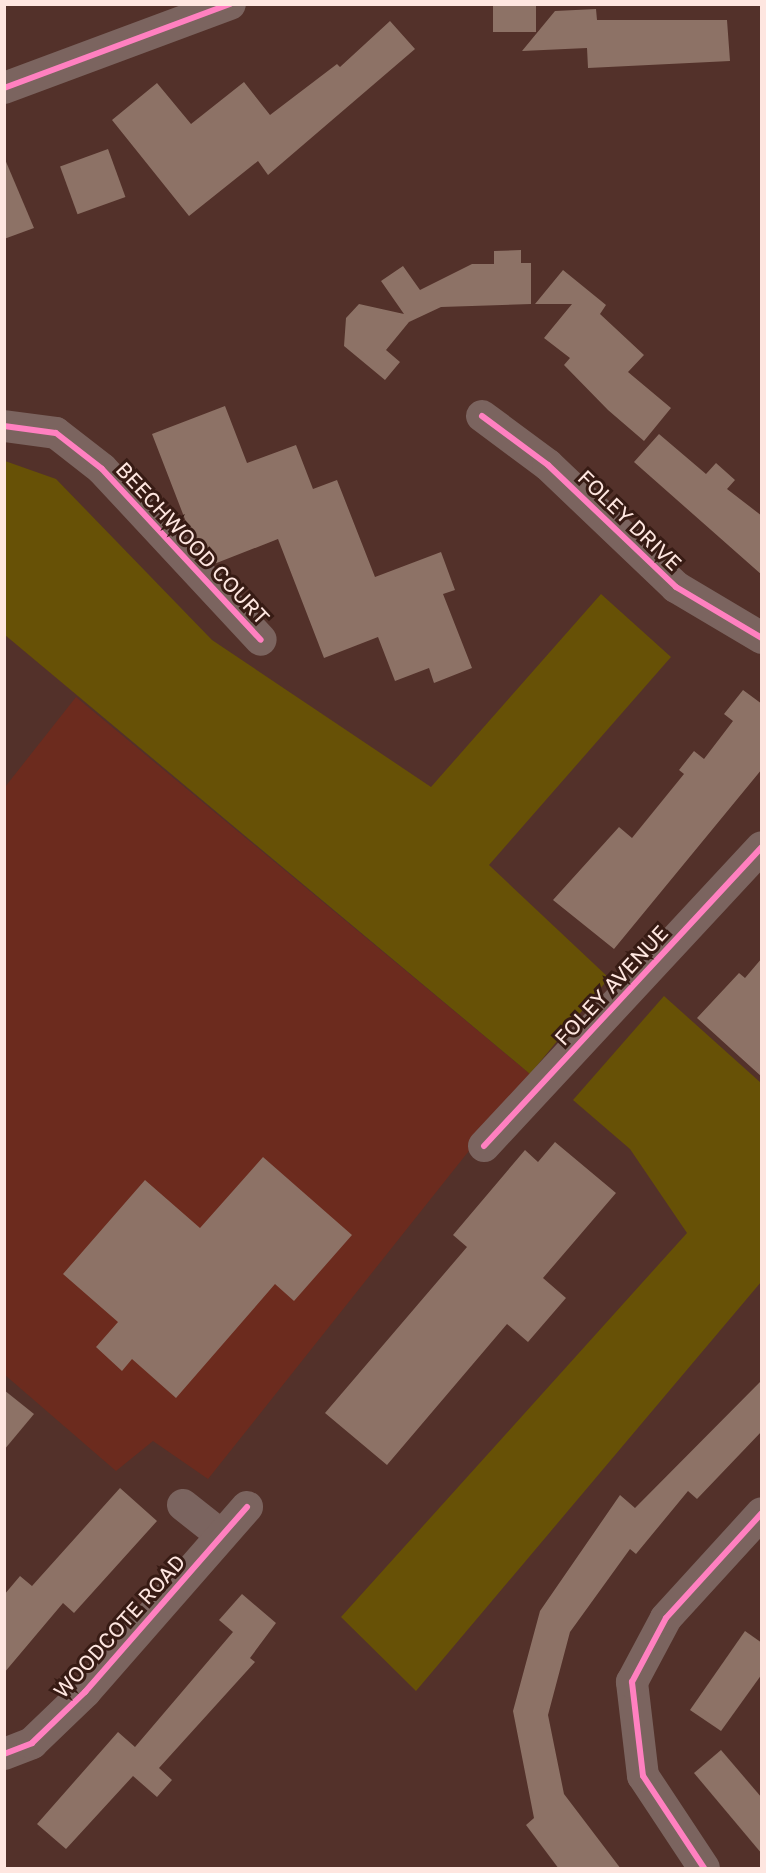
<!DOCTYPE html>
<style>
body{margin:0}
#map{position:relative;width:766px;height:1873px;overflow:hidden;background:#53312a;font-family:"Golos Text",sans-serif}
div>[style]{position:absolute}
.built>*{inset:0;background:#6c2b1e}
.green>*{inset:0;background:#675106}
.building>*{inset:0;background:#8d7266;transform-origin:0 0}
.minor>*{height:32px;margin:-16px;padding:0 16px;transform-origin:16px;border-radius:16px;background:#7b645f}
.cycleway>*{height:6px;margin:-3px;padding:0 3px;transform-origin:3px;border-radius:3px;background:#ff80c0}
span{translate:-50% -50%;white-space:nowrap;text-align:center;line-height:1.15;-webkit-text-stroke:6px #371b14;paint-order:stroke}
.street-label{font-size:21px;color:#fee6e0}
.frame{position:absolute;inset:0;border:6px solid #fee6e0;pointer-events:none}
</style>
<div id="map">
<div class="built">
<i style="clip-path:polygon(76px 697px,530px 1074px,208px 1479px,153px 1441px,116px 1471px,5px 1375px,5px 787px)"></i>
</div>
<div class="green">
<i style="clip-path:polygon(5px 461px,56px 479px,212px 640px,431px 787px,601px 594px,671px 657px,489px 865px,609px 978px,530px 1074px,5px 635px)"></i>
<i style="clip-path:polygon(664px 996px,761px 1083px,761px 1282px,416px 1691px,341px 1617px,687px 1233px,630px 1149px,573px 1100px)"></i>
</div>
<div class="building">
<i style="left:493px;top:4px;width:43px;height:28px"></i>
<i style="clip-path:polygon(596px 9px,597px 20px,727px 20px,730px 61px,588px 68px,587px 48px,522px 51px,555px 11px)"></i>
<i style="clip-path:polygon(390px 21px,415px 49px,268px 175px,258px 161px,189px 216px,112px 120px,157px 83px,191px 124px,244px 82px,270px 115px,337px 64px,340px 67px)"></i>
<i style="left:108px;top:149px;width:51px;height:51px;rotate:70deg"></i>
<i style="clip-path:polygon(4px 157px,34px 228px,4px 239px)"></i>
<i style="clip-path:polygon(521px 250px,521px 263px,531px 263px,531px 304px,441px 307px,409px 322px,386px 350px,400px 362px,385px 380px,344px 346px,346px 318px,359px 304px,404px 314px,381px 281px,403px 266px,420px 290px,472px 264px,494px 264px,494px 251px)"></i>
<i style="clip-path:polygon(563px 270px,606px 305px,600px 314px,644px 355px,628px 372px,671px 408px,644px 441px,608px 410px,564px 365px,570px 358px,544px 338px,572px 304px,535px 304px)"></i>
<i style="clip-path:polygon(225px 406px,247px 463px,296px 445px,313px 489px,337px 480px,375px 577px,441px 552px,455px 590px,443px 594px,472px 668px,434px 683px,429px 668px,395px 681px,378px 637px,324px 658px,278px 539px,214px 564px,193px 540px,152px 434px)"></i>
<i style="clip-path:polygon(659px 434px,706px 474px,716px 463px,735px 480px,727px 489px,762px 516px,762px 575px,634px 462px)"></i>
<i style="clip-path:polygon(743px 690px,762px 704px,762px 769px,614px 949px,553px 900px,619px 827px,632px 838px,684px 774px,679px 770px,694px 751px,704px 759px,733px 721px,724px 714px)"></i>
<i style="clip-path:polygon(762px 958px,762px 1077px,697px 1018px,739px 973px,745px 978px)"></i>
<i style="clip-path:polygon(555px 1142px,616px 1193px,543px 1278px,566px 1298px,528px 1342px,507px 1324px,387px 1465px,325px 1413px,467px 1247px,453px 1235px,525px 1150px,538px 1162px)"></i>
<i style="clip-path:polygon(263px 1157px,352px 1235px,294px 1301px,275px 1284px,176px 1398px,132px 1359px,122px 1371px,96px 1347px,118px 1322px,63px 1274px,145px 1180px,200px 1228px)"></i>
<i style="clip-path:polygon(762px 1380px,762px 1431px,697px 1499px,688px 1491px,636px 1554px,630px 1549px,570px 1632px,548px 1715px,564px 1794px,621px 1869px,559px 1869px,526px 1825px,534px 1818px,513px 1711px,540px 1611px,620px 1495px,635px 1508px)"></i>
<i style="clip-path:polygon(4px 1390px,34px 1414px,4px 1450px)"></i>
<i style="clip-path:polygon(120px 1488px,157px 1521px,74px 1613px,63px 1603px,4px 1673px,4px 1595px,20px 1576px,32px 1586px)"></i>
<i style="clip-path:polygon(242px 1594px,276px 1623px,250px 1658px,255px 1662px,159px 1768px,172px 1780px,157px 1797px,133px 1776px,66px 1849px,37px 1824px,118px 1732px,135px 1747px,233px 1632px,219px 1620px)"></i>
<i style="clip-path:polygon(745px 1631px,762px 1643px,762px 1674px,721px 1731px,690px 1710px)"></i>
<i style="clip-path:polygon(721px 1750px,762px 1798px,762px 1854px,694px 1773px)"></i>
</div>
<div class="minor">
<i style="left:4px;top:88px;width:241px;rotate:-20.4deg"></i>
<i style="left:482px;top:416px;width:82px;rotate:36.6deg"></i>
<i style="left:548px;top:465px;width:177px;rotate:43.6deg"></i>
<i style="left:676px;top:587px;width:100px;rotate:30.7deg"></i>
<i style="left:4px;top:426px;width:52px;rotate:7.7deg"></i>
<i style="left:56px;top:433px;width:58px;rotate:38deg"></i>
<i style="left:102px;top:469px;width:233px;rotate:47.1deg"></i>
<i style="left:484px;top:1146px;width:408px;rotate:-47.1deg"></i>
<i style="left:183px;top:1505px;width:48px;rotate:38.3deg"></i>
<i style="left:4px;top:1754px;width:30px;rotate:-21deg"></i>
<i style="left:32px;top:1743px;width:74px;rotate:-43.9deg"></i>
<i style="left:85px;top:1692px;width:246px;rotate:-48.8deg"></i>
<i style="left:704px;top:1868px;width:110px;rotate:-123.5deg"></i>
<i style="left:643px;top:1776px;width:95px;rotate:-96.7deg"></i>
<i style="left:632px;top:1682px;width:72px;rotate:-62deg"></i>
<i style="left:666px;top:1618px;width:142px;rotate:-47.6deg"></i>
</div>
<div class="cycleway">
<i style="left:4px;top:88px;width:241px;rotate:-20.4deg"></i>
<i style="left:482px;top:416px;width:82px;rotate:36.6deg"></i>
<i style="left:548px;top:465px;width:177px;rotate:43.6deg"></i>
<i style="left:676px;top:587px;width:100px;rotate:30.7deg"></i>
<i style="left:4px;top:426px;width:52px;rotate:7.7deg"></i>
<i style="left:56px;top:433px;width:58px;rotate:38deg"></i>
<i style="left:102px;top:469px;width:233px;rotate:47.1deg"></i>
<i style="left:484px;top:1146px;width:408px;rotate:-47.1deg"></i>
<i style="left:4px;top:1754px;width:30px;rotate:-21deg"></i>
<i style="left:32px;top:1743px;width:74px;rotate:-43.9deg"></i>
<i style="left:85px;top:1692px;width:246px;rotate:-48.8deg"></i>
<i style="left:704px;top:1868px;width:110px;rotate:-123.5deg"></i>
<i style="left:643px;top:1776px;width:95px;rotate:-96.7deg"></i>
<i style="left:632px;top:1682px;width:72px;rotate:-62deg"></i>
<i style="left:666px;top:1618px;width:142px;rotate:-47.6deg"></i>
</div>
<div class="street-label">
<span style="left:630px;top:520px;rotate:44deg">FOLEY DRIVE</span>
<span style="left:193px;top:543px;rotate:47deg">BEECHWOOD COURT</span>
<span style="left:611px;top:985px;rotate:-47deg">FOLEY AVENUE</span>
<span style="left:119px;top:1626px;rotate:-48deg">WOODCOTE ROAD</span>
</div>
<div class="frame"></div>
</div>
